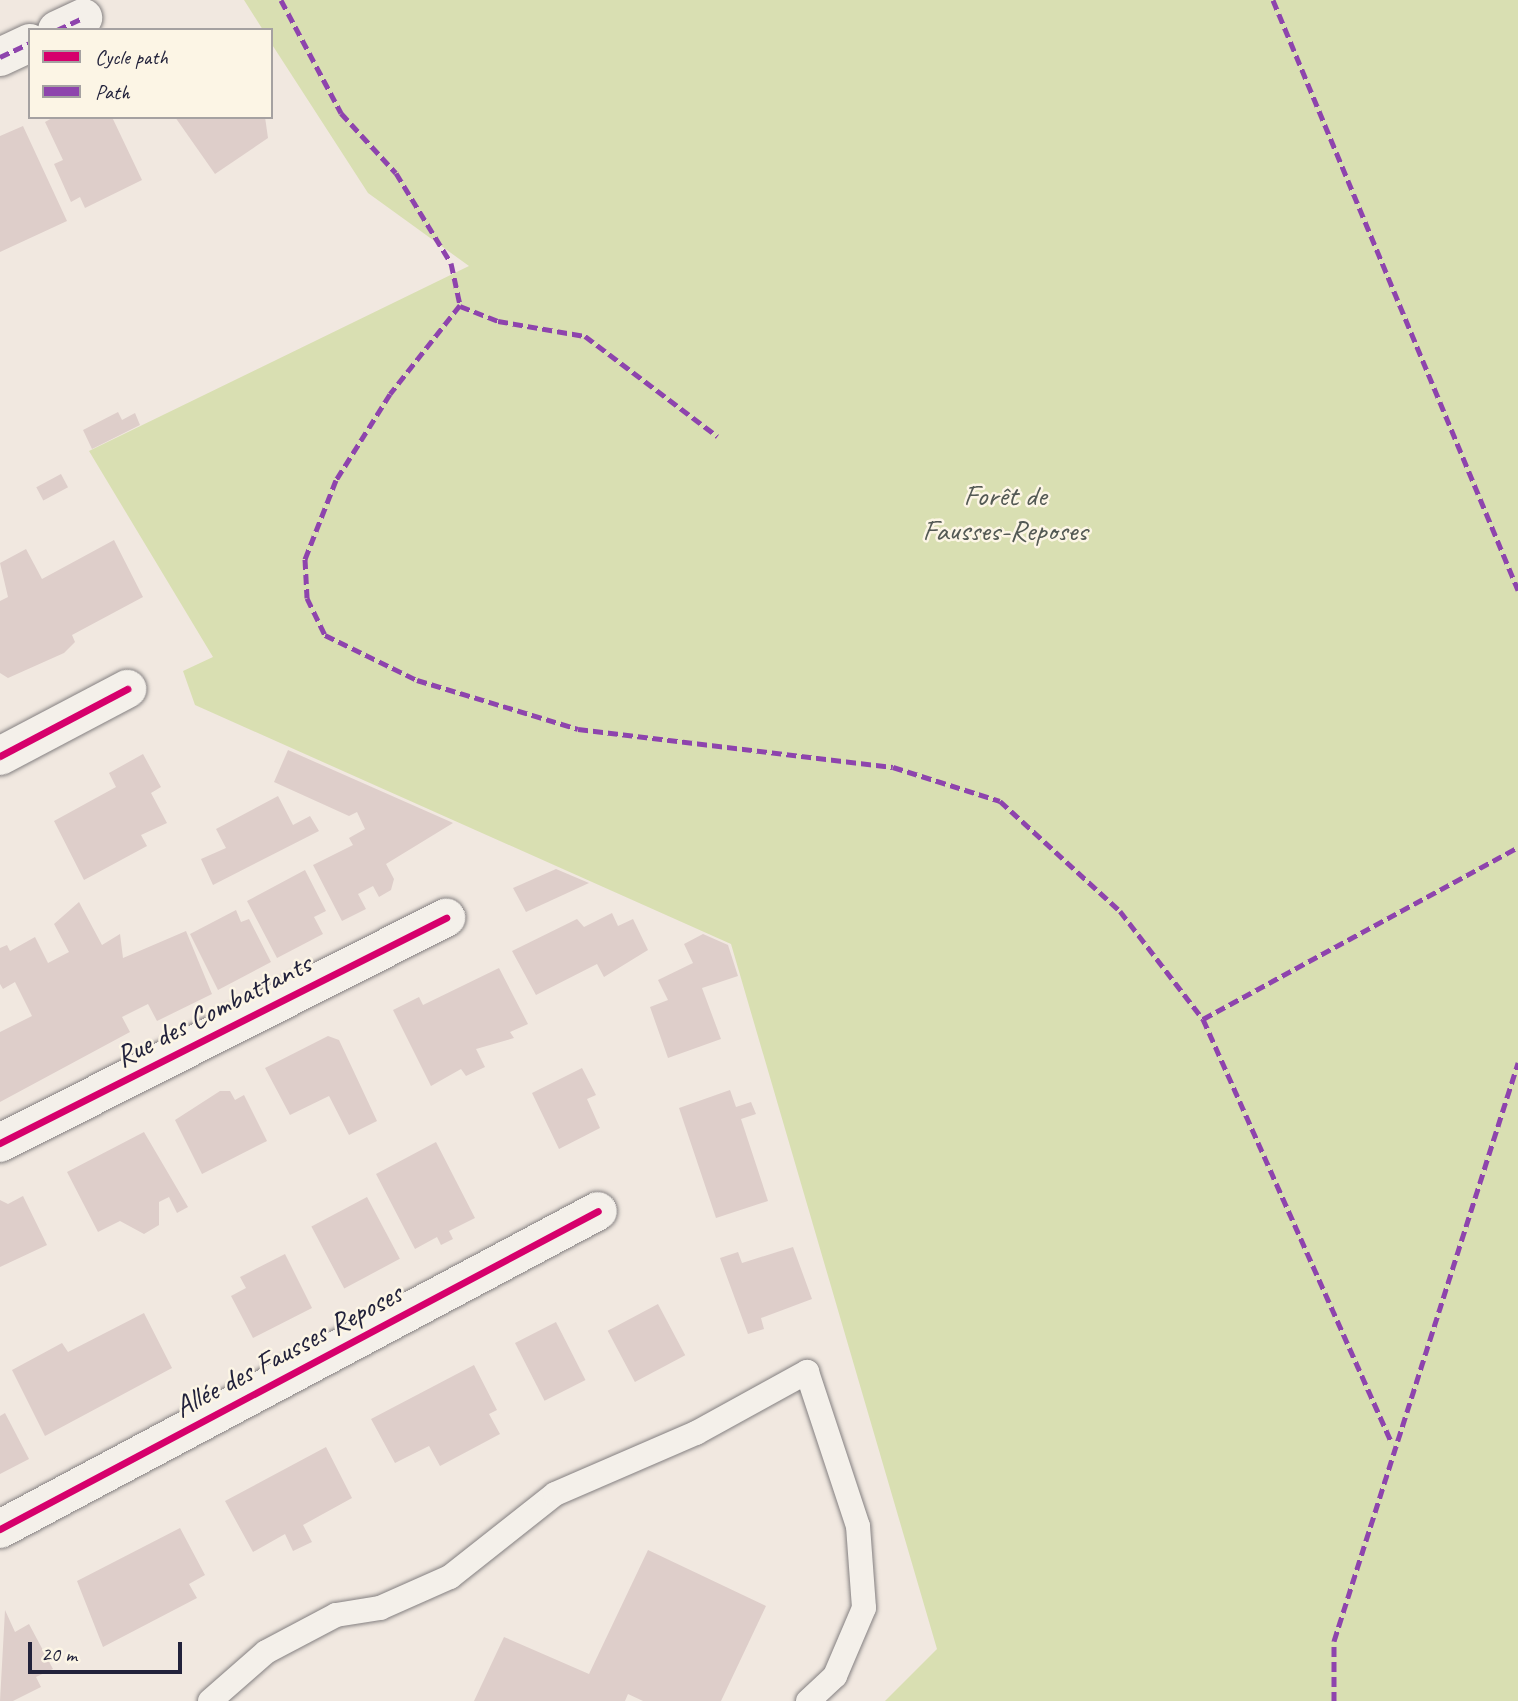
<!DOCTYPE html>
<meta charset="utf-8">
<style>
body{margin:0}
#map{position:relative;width:1518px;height:1701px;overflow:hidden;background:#f1e8e0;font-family:Caveat,sans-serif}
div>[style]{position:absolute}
.green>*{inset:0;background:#d9dfb2}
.building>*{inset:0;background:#dececa;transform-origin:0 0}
.roads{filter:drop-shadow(0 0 2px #848081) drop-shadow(0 0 2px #848081)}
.lane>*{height:24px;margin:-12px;padding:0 12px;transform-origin:12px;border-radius:12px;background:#f4f0ea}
.street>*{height:38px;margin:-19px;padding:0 19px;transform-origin:19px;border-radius:19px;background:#f4f0ea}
.quiet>*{height:5px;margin-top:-2.5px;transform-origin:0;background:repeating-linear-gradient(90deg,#8e44ad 0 10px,transparent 0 15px)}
.cycleway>*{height:7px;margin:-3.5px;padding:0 3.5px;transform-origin:3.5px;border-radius:3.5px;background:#d6006c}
span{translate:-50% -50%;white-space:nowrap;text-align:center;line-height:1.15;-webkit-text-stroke:5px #fcf5e5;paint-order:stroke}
.park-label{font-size:30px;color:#535954}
.street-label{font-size:30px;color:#22223b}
.legend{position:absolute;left:28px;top:28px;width:245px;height:91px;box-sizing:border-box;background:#fcf5e5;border:2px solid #a5a1a1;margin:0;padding:9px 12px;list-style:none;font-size:21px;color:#22223b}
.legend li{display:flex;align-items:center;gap:14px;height:35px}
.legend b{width:35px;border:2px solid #a5a1a1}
.scale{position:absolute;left:28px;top:1642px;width:154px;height:32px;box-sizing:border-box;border:4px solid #22223b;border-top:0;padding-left:9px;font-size:21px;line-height:24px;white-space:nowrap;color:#22223b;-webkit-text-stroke:5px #fcf5e5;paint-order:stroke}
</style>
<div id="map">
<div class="green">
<i style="clip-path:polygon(244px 0,1518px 0,1518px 1701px,885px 1701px,937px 1649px,731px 944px,195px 705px,183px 671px,213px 657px,89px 451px,469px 266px,368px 193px,271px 43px,271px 30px,263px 30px)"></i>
</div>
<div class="building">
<i style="clip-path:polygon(54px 117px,112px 117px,142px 180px,85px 208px,80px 197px,71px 202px,54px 164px,63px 160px,45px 122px)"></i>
<i style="clip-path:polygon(175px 117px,265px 117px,268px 138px,215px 174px)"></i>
<i style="clip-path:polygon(23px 126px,67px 221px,0 252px,0 258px,0 136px)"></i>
<i style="clip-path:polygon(118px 412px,122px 420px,135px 413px,140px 425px,92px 449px,83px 430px)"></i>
<i style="left:61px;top:474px;width:15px;height:28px;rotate:62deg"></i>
<i style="clip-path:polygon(114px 540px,143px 597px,72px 635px,75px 642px,64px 653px,8px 678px,0 673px,0 601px,8px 597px,0 563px,26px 549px,42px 579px)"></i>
<i style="clip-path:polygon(288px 750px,451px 822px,453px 823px,386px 864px,394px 879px,391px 890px,379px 897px,373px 886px,358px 894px,366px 909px,342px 921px,313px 865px,353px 845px,349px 838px,365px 829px,357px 812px,349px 816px,274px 782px)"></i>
<i style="clip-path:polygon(143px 754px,161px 787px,151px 793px,167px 823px,141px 835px,147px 846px,84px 880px,54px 821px,116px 787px,109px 773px)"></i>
<i style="clip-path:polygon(278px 796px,293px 825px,310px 816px,319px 831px,213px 885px,201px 859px,226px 848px,216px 829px)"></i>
<i style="clip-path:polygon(556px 869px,589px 883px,526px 912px,513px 888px)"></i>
<i style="clip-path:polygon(305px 870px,326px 911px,314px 917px,323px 934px,277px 958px,247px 901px)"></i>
<i style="clip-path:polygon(79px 902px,102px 945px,120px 934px,123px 958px,186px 931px,212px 994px,157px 1021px,148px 1004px,122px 1017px,130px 1032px,0 1102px,0 1032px,32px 1016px,15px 982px,3px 989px,0 984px,0 948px,7px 945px,10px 951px,35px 937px,48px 963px,69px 952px,54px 924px)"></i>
<i style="clip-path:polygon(236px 910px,241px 922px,249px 919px,271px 962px,218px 990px,190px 934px)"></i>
<i style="clip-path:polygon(612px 913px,618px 926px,633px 919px,648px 950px,604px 977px,597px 964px,536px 995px,512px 951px,577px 919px,584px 927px)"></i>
<i style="clip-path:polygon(703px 934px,728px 945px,738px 976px,702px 988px,721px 1039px,668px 1058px,650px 1007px,668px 1000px,658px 980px,693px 963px,684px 944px)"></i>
<i style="clip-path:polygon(499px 968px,528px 1024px,510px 1032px,514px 1038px,476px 1049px,485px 1067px,466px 1076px,461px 1069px,431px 1086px,393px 1010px,419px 997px,423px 1005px)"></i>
<i style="clip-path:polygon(328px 1036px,339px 1040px,377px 1121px,349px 1135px,329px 1096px,290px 1115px,265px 1068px)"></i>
<i style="clip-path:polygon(582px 1068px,596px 1095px,587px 1099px,600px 1128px,559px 1149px,532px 1093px)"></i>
<i style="clip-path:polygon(730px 1090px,736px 1107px,751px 1102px,756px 1114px,741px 1119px,768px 1201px,716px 1218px,679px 1108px)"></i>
<i style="clip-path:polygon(220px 1091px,230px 1091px,235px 1100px,244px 1095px,267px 1141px,202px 1174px,175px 1120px)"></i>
<i style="clip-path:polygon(144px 1132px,188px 1207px,177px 1213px,169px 1197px,159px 1202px,159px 1225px,144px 1234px,120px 1221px,98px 1232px,67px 1172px)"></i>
<i style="clip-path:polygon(436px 1142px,475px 1218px,449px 1231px,453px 1239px,441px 1245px,437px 1237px,415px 1249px,376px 1174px)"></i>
<i style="clip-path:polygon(23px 1196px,47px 1245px,0 1267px,0 1200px,8px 1204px)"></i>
<i style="left:367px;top:1197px;width:70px;height:63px;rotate:62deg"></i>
<i style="clip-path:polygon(793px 1247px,812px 1299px,761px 1318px,764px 1329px,748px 1334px,720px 1258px,738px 1252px,742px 1263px)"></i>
<i style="clip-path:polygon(285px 1254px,312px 1308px,253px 1338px,231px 1296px,246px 1288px,240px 1277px)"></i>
<i style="left:658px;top:1304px;width:58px;height:57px;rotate:62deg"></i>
<i style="clip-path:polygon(144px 1313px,172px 1368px,45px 1436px,12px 1370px,62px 1343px,68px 1352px)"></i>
<i style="left:556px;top:1322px;width:65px;height:46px;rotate:63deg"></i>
<i style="clip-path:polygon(474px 1365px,497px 1410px,489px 1414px,500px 1434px,440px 1466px,429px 1446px,395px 1463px,371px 1419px)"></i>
<i style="clip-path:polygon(5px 1413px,29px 1459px,0 1474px,0 1416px)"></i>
<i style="clip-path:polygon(326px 1447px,352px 1498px,303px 1525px,312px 1542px,293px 1551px,285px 1534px,253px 1552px,225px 1501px)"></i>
<i style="clip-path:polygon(180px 1528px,205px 1575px,189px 1584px,197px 1598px,103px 1647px,77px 1581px)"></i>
<i style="clip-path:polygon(648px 1550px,766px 1606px,721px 1701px,643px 1701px,628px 1694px,625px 1701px,474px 1701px,504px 1637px,589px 1674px)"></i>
<i style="clip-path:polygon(5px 1610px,15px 1632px,29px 1624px,53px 1669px,36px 1677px,41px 1687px,13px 1701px,0 1701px)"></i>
</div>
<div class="roads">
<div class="lane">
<i style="left:210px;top:1701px;width:74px;rotate:-41.2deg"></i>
<i style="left:266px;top:1652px;width:79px;rotate:-27.9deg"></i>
<i style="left:336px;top:1615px;width:45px;rotate:-9deg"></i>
<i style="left:380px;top:1608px;width:77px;rotate:-23.9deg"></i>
<i style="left:450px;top:1577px;width:134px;rotate:-38.3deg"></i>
<i style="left:555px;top:1494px;width:154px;rotate:-23.4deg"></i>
<i style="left:696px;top:1433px;width:127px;rotate:-28.8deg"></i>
<i style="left:807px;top:1372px;width:162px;rotate:71.7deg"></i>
<i style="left:858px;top:1526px;width:82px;rotate:85.8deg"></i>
<i style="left:864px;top:1608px;width:74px;rotate:113.1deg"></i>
<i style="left:835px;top:1676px;width:37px;rotate:137deg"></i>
</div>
<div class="street">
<i style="left:57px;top:30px;width:29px;rotate:-25deg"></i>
<i style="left:0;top:57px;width:33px;rotate:-25deg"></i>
<i style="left:0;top:756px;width:144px;rotate:-27.8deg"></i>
<i style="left:0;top:1143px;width:500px;rotate:-26.8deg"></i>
<i style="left:0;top:1529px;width:677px;rotate:-28deg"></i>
</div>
</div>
<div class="quiet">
<i style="left:281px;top:0;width:128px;rotate:62deg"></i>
<i style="left:341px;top:113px;width:81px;rotate:47.5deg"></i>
<i style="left:396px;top:173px;width:105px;rotate:58.6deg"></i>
<i style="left:451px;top:263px;width:43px;rotate:77.9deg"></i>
<i style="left:460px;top:305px;width:113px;rotate:128.2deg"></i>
<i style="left:390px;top:394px;width:102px;rotate:122.1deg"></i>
<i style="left:336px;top:480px;width:85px;rotate:111.4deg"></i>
<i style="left:305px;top:559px;width:39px;rotate:87deg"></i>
<i style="left:307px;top:598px;width:41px;rotate:64.1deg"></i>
<i style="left:325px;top:635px;width:102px;rotate:26.1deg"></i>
<i style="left:417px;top:680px;width:168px;rotate:16.9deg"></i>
<i style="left:578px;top:729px;width:317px;rotate:6.9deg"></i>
<i style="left:893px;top:767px;width:112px;rotate:17.6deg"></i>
<i style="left:1000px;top:801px;width:163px;rotate:42.5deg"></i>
<i style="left:1120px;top:911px;width:136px;rotate:52.5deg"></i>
<i style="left:1203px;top:1019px;width:464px;rotate:66deg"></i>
<i style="left:1273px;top:0;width:639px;rotate:67.45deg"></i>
<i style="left:57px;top:30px;width:29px;rotate:-25deg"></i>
<i style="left:0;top:57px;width:33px;rotate:-25deg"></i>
<i style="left:460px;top:306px;width:41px;rotate:21.5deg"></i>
<i style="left:498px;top:321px;width:88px;rotate:9.8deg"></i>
<i style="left:585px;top:336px;width:166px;rotate:37.1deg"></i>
<i style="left:1203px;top:1019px;width:359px;rotate:-28.6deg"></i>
<i style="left:1334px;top:1701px;width:60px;rotate:-90deg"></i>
<i style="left:1334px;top:1641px;width:607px;rotate:-72.34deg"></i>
</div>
<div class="cycleway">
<i style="left:0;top:756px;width:144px;rotate:-27.8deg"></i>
<i style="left:0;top:1143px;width:500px;rotate:-26.8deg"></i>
<i style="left:0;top:1529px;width:677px;rotate:-28deg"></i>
</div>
<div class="park-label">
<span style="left:1005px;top:512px">Forêt de<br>Fausses-Reposes</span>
</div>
<div class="street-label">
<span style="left:213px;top:1010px;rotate:-27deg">Rue des Combattants</span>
<span style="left:288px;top:1350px;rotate:-28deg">Allée des Fausses Reposes</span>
</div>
<ul class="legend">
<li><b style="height:9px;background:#d6006c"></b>Cycle path</li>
<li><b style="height:9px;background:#8e44ad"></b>Path</li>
</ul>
<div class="scale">20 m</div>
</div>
